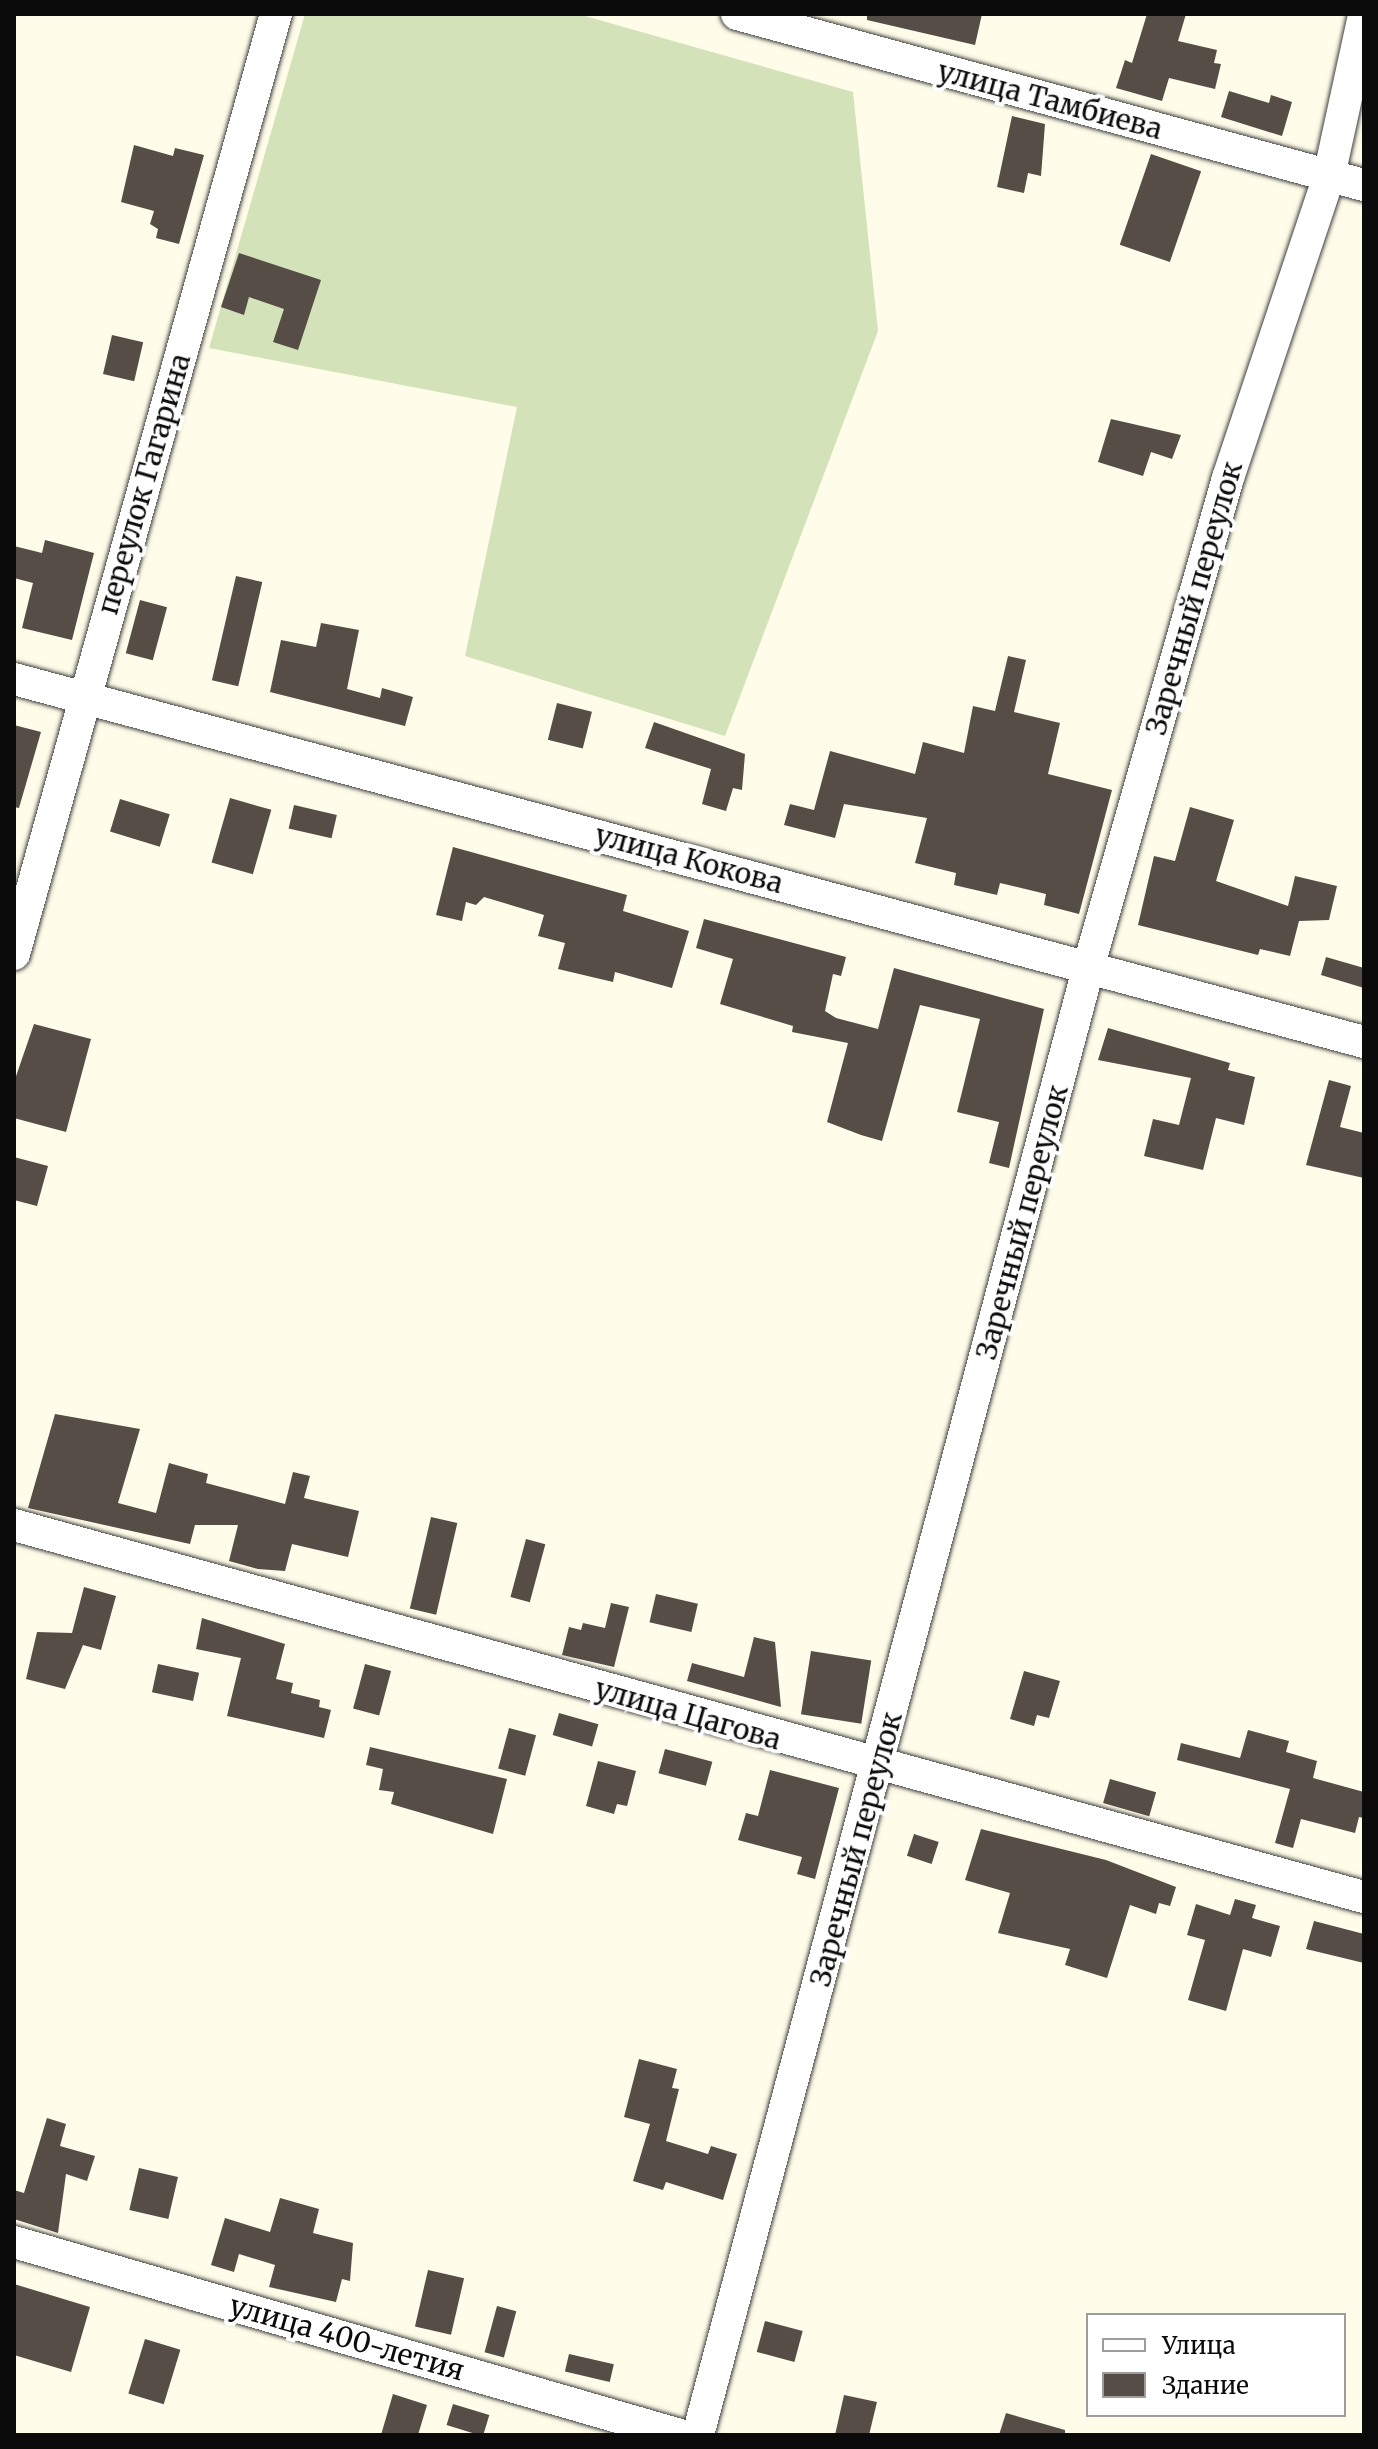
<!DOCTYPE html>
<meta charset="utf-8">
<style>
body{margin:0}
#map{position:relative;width:1378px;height:2449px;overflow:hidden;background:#fffce9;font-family:Merriweather,serif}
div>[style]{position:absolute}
.cemetery>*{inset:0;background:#d3e2b9}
.building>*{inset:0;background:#554d46;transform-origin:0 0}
.roads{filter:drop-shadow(0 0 2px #3e3e3e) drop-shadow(0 0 2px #3e3e3e)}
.minor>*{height:32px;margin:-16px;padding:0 16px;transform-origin:16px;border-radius:16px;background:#fff}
span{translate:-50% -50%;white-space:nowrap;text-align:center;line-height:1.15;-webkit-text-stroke:8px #fff;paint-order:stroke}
.street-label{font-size:28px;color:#0b0b0b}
.frame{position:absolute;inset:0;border:16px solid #0b0b0b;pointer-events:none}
.legend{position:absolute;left:1086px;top:2313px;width:260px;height:104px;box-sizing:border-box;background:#fff;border:2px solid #9d9d9d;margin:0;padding:10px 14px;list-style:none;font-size:24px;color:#0b0b0b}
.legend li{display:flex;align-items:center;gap:16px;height:40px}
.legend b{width:40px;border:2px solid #9d9d9d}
</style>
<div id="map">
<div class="cemetery">
<i style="clip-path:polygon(305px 14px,578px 14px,853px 92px,878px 331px,725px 736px,465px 656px,517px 407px,209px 348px)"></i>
</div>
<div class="building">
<i style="clip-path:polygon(867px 14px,982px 14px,975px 45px,867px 20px)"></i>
<i style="clip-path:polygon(1147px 14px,1186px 14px,1178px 41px,1217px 50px,1214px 63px,1221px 64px,1215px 89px,1169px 78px,1162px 101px,1116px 88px,1125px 60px,1132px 63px)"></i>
<i style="clip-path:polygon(1229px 91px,1269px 103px,1271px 95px,1292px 102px,1282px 136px,1221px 117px)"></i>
<i style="clip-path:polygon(1012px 116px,1045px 124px,1041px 176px,1028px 173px,1024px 193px,997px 187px)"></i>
<i style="clip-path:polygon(134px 145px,173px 156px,175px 148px,204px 155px,179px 244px,156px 238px,158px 229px,150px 224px,154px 211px,121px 202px)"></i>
<i style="left:1151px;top:154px;width:53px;height:96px;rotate:19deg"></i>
<i style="clip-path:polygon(239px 253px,321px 280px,298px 350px,273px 342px,284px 309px,249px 297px,244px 315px,221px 307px)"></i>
<i style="left:112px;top:335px;width:32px;height:40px;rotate:13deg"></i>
<i style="clip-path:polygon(1111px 419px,1181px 435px,1172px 459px,1151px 452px,1143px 476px,1098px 462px)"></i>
<i style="clip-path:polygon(45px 540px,94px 553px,72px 640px,22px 628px,33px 583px,14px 578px,14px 546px,42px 553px)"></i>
<i style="left:236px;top:576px;width:27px;height:107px;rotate:13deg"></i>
<i style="left:140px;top:600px;width:28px;height:55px;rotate:15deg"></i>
<i style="clip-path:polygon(321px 623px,359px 630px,347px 689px,380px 698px,382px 688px,413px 697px,405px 726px,270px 692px,281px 640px,316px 647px)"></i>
<i style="clip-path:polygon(1008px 656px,1026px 660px,1014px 712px,1060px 723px,1048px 774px,1112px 790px,1079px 914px,1044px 905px,1046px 894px,1000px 883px,997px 895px,954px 885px,956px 873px,915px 863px,927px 818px,844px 804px,835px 838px,784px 825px,790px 804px,814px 810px,830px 751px,915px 774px,923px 742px,964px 753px,973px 706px,995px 711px)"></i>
<i style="left:557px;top:703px;width:36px;height:38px;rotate:14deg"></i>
<i style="clip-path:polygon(654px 722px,745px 754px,742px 790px,733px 788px,726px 811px,702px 804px,711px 769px,645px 748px)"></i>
<i style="clip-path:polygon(14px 725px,41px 732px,19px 808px,14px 807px)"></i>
<i style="left:230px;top:798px;width:43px;height:67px;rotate:16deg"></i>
<i style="left:120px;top:799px;width:52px;height:34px;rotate:17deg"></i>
<i style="left:294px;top:805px;width:44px;height:24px;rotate:13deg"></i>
<i style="clip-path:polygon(1190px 807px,1234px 820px,1216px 881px,1288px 906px,1295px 876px,1337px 886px,1329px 920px,1299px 921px,1290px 956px,1260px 949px,1258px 955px,1138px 925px,1154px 856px,1175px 861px)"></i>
<i style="clip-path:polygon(453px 847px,627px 895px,623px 911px,689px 931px,672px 988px,615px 972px,613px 982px,558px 969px,565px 943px,538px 936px,544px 915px,484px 897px,476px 905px,466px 902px,462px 921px,436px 915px)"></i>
<i style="clip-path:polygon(704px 919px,846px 957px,841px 976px,833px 974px,825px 1011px,836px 1018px,878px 1029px,894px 968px,1044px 1009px,1009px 1168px,989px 1163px,999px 1122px,957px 1112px,980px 1019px,920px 1005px,882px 1141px,861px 1135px,827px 1122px,848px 1043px,792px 1032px,793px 1026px,720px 1004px,733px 959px,696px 948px)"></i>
<i style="clip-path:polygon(1326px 957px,1364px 968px,1364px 988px,1321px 975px)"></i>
<i style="clip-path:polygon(34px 1024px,91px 1039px,66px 1132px,14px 1118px,14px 1082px)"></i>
<i style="clip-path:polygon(1108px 1028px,1230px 1063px,1228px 1070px,1255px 1077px,1244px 1125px,1216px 1118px,1203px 1170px,1144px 1156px,1153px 1119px,1179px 1125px,1191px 1078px,1098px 1060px)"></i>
<i style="clip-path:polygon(1329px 1080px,1351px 1086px,1340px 1127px,1364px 1133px,1364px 1178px,1306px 1165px)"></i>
<i style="clip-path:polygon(14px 1157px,48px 1166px,37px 1206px,14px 1200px)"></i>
<i style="clip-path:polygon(55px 1414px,140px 1429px,118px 1503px,156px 1513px,169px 1463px,208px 1474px,206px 1483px,285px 1504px,293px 1472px,310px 1476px,304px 1498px,359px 1511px,348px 1557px,292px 1544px,285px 1571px,258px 1569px,229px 1561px,238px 1525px,195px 1525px,190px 1544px,28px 1508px)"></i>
<i style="left:431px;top:1517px;width:27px;height:94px;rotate:13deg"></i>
<i style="left:526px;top:1539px;width:20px;height:60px;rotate:15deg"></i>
<i style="clip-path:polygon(84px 1587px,116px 1596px,101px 1650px,83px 1645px,65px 1689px,26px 1679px,37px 1632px,72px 1633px)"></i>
<i style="left:656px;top:1594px;width:43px;height:29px;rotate:13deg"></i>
<i style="clip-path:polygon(611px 1603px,629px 1607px,614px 1667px,562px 1655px,569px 1627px,581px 1630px,583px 1623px,605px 1628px)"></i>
<i style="clip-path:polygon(202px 1618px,285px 1644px,276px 1679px,293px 1683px,291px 1693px,320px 1700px,319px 1707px,331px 1710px,324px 1738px,227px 1716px,241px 1658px,196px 1649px)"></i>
<i style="clip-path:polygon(754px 1637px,775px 1642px,781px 1707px,687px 1681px,692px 1663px,744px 1677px)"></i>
<i style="left:811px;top:1651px;width:61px;height:64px;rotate:9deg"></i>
<i style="left:158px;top:1664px;width:42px;height:29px;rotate:12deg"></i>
<i style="left:365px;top:1664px;width:27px;height:46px;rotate:15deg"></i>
<i style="clip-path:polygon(1024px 1671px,1060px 1681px,1049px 1718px,1037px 1715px,1034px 1726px,1010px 1719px)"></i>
<i style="left:559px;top:1713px;width:41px;height:23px;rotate:16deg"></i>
<i style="left:509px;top:1728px;width:28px;height:42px;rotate:15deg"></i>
<i style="clip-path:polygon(1248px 1730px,1289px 1741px,1286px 1752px,1317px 1761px,1313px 1778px,1364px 1792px,1364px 1818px,1359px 1817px,1355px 1833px,1301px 1819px,1293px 1848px,1275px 1843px,1290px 1789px,1177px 1760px,1181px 1743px,1240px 1758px)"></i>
<i style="clip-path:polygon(370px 1747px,507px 1779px,493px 1834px,391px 1804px,394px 1792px,379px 1790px,383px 1769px,366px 1765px)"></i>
<i style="left:665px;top:1749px;width:49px;height:25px;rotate:15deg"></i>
<i style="clip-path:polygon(598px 1761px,636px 1771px,627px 1806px,617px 1804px,614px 1814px,586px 1806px)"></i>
<i style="clip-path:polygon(770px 1770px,839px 1788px,815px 1879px,797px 1874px,802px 1857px,738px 1840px,746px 1813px,758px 1816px)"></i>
<i style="left:1110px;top:1779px;width:48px;height:25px;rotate:16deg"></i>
<i style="clip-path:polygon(981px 1829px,1106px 1860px,1176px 1887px,1170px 1906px,1159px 1903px,1156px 1914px,1130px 1905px,1107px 1978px,1065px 1965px,1070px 1949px,998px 1933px,1010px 1893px,965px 1880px)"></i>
<i style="left:914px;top:1834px;width:26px;height:23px;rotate:18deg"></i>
<i style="clip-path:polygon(1235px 1899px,1256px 1905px,1252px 1918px,1280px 1926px,1271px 1957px,1243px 1949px,1226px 2011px,1188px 2000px,1205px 1940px,1187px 1935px,1196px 1904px,1230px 1915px)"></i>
<i style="clip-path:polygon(1314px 1921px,1364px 1934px,1364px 1963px,1306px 1949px)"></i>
<i style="clip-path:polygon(639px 2059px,677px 2069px,672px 2088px,679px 2089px,666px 2141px,708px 2154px,711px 2146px,737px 2154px,723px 2200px,666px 2182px,663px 2190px,633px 2181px,650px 2124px,624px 2117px)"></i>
<i style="clip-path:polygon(47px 2118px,66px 2124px,60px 2146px,95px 2156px,87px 2181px,66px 2174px,58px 2233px,14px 2219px,14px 2190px,24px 2193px)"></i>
<i style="left:139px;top:2168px;width:40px;height:43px;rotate:13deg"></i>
<i style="clip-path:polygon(280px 2198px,319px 2209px,313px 2233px,353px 2243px,350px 2281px,342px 2279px,336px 2302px,269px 2287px,275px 2265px,239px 2254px,234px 2272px,211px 2265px,225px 2218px,270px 2232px)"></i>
<i style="left:428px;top:2270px;width:37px;height:58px;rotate:13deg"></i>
<i style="clip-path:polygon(14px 2284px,90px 2307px,71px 2372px,14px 2355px)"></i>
<i style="left:497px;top:2306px;width:20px;height:48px;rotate:15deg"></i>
<i style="left:765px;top:2321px;width:39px;height:32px;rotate:15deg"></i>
<i style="left:145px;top:2339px;width:37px;height:57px;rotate:17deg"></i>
<i style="left:569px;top:2354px;width:46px;height:18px;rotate:13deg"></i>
<i style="clip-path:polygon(393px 2394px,427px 2405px,418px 2435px,381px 2435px)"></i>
<i style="clip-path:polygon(844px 2395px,877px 2402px,869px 2435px,835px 2435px)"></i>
<i style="left:453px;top:2404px;width:38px;height:22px;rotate:17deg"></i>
<i style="clip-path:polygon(1006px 2413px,1065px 2430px,1065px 2435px,999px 2435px)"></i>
</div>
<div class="roads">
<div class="minor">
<i style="left:737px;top:14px;width:650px;rotate:15.26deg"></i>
<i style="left:14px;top:679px;width:1398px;rotate:15.05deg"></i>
<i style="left:14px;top:954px;width:976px;rotate:-74.43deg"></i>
<i style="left:14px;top:1525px;width:1400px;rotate:15.41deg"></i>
<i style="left:14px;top:2242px;width:693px;rotate:16.16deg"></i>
<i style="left:698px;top:2435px;width:1521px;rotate:-75.1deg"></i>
<i style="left:1089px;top:965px;width:506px;rotate:-74.07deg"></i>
<i style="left:1228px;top:478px;width:318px;rotate:-71.5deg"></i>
<i style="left:1329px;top:176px;width:164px;rotate:-77.7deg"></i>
</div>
</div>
<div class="street-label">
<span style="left:1050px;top:100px;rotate:15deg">улица Тамбиева</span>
<span style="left:144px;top:484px;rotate:-74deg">переулок Гагарина</span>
<span style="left:1194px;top:598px;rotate:-74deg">Заречный переулок</span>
<span style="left:689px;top:859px;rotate:15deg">улица Кокова</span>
<span style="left:1022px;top:1222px;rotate:-75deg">Заречный переулок</span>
<span style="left:688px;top:1714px;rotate:16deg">улица Цагова</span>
<span style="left:856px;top:1849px;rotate:-75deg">Заречный переулок</span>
<span style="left:347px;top:2338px;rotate:16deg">улица 400-летия</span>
</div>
<div class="frame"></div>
<ul class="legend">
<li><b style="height:10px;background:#fff"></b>Улица</li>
<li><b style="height:22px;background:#554d46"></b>Здание</li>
</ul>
</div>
